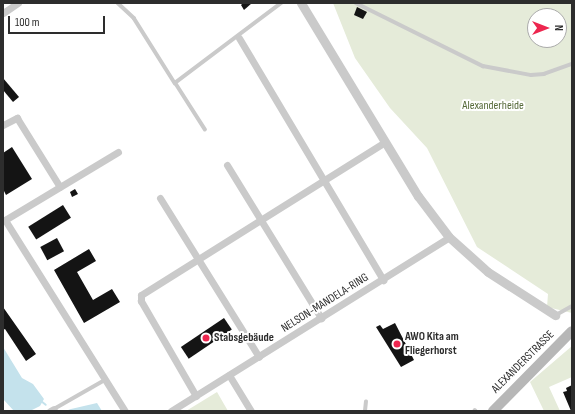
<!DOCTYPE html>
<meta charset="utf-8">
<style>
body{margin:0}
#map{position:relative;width:575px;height:414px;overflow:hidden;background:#fff;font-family:"Sofia Sans Condensed",sans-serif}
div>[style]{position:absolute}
.green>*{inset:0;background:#e5ebd9}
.water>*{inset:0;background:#c4e2ec}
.stream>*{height:2px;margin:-1px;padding:0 1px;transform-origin:1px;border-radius:1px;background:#c4e2ec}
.building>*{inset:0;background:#141414;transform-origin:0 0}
.service>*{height:3.5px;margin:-1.75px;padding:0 1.75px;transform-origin:1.75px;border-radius:1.75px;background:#cacaca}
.minor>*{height:7px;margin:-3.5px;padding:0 3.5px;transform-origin:3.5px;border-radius:3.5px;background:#cacaca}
.tertiary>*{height:9px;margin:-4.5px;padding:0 4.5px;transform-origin:4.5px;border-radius:4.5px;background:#cacaca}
.secondary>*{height:10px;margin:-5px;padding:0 5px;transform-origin:5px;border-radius:5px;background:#b7b7b7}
.dots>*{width:11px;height:11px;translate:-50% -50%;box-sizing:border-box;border:2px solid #fff;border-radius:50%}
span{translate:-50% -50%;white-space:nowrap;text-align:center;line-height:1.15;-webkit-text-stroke:4px #fff;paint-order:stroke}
.park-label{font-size:12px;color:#566a39}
.street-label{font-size:12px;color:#2d2d2d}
.poi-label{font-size:12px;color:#2d2d2d;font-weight:700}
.left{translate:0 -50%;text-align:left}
.frame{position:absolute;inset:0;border:4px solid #2d2d2d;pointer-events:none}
.north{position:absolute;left:527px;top:8px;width:40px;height:40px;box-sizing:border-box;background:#fff;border:1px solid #ababab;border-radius:50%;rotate:90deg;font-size:11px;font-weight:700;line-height:16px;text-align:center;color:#2d2d2d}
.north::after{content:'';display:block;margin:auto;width:14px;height:18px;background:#ed264f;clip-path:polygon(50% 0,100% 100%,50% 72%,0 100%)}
.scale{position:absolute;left:8px;top:16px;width:97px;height:18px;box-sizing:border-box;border:2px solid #2d2d2d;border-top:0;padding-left:5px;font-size:12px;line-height:14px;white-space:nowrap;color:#2d2d2d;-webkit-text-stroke:3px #fff;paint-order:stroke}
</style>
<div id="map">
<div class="green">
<i style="clip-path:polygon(evenodd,333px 3px,572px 3px,572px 313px,547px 307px,548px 294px,477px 247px,427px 148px,390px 108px,355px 58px,333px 3px,535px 16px,559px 16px,559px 40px,535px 40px,535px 16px)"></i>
<i style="clip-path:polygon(572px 346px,572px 377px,549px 387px,560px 411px,544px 411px,530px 382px)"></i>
<i style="clip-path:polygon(217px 392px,228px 411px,186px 411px,204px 400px)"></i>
</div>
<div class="water">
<i style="clip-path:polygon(3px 347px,22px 378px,33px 384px,44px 399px,40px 406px,30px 411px,14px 411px,3px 399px)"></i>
<i style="clip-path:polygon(97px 403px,102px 411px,65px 411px,71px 409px)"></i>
</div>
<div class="stream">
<i style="left:41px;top:401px;width:6px;rotate:39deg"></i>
</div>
<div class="building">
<i style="clip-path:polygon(243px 3px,252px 3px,244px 10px,241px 5px)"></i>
<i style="clip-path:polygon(357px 7px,367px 12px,363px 19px,354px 15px)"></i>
<i style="clip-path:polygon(3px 78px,19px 97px,13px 102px,3px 90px)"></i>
<i style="clip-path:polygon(12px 147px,32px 179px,6px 195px,3px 189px,3px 153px)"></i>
<i style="clip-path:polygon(75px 189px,78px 194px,72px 197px,70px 192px)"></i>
<i style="left:63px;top:205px;width:15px;height:41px;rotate:58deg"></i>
<i style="left:57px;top:238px;width:15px;height:19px;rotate:62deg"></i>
<i style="clip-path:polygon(89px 249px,96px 261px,77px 272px,93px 300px,112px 289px,120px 302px,84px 323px,54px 270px)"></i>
<i style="clip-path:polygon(3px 307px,36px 354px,26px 361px,5px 329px,3px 330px)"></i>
<i style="left:224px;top:318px;width:14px;height:52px;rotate:56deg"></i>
<i style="clip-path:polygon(395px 323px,414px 360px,401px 367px,376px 327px,380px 325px,383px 329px)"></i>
<i style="clip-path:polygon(572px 385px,572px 411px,571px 411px,563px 392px,567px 391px,566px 388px)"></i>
</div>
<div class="service">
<i style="left:118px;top:3px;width:22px;rotate:43deg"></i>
<i style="left:134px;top:18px;width:77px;rotate:57.8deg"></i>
<i style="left:356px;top:3px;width:142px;rotate:26.4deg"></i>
<i style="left:483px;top:66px;width:49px;rotate:10.6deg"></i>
<i style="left:531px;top:75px;width:13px;rotate:-4deg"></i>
<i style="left:544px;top:74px;width:30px;rotate:-20deg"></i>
<i style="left:205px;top:130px;width:56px;rotate:-122.6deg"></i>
<i style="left:175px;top:83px;width:133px;rotate:-37deg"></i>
<i style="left:556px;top:315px;width:18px;rotate:-29deg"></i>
<i style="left:54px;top:409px;width:59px;rotate:-29.6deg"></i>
<i style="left:475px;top:410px;width:1px;rotate:45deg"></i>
<i style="left:365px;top:411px;width:9px;rotate:-84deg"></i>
</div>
<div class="minor">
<i style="left:3px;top:13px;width:18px;rotate:-34deg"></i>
<i style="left:239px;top:38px;width:282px;rotate:59.2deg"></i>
<i style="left:3px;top:125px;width:16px;rotate:-27deg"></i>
<i style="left:17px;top:118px;width:81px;rotate:58.1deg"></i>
<i style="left:118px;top:152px;width:132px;rotate:149deg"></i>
<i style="left:5px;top:220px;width:226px;rotate:57.9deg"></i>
<i style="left:227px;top:165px;width:180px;rotate:58.4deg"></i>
<i style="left:160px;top:198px;width:187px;rotate:58.1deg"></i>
<i style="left:229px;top:375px;width:42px;rotate:58.6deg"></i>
<i style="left:196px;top:396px;width:110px;rotate:-120.1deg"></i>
<i style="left:141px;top:301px;width:6px;rotate:-90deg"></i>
<i style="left:141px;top:295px;width:288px;rotate:-32.1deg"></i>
<i style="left:50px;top:411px;width:4px;rotate:-27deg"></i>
<i style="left:171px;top:411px;width:328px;rotate:-32deg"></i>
</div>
<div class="tertiary">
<i style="left:301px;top:3px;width:226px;rotate:58.8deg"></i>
<i style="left:418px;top:196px;width:51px;rotate:52.9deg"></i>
<i style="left:449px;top:237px;width:52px;rotate:41.9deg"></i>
<i style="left:488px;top:272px;width:80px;rotate:32.7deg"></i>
</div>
<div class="secondary">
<i style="left:493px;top:411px;width:112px;rotate:-45.4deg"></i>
</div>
<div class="dots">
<i style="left:206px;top:338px;background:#ed264f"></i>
<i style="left:397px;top:344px;background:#ed264f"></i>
</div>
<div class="park-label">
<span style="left:493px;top:106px">Alexanderheide</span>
</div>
<div class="street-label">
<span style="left:325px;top:303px;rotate:-32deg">NELSON-MANDELA-RING</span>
<span style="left:523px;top:362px;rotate:-45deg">ALEXANDERSTRASSE</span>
</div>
<div class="poi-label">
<span class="left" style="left:405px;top:344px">AWO Kita am<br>Fliegerhorst</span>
<span class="left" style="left:214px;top:338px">Stabsgebäude</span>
</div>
<div class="frame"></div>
<div class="north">N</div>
<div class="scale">100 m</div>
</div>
